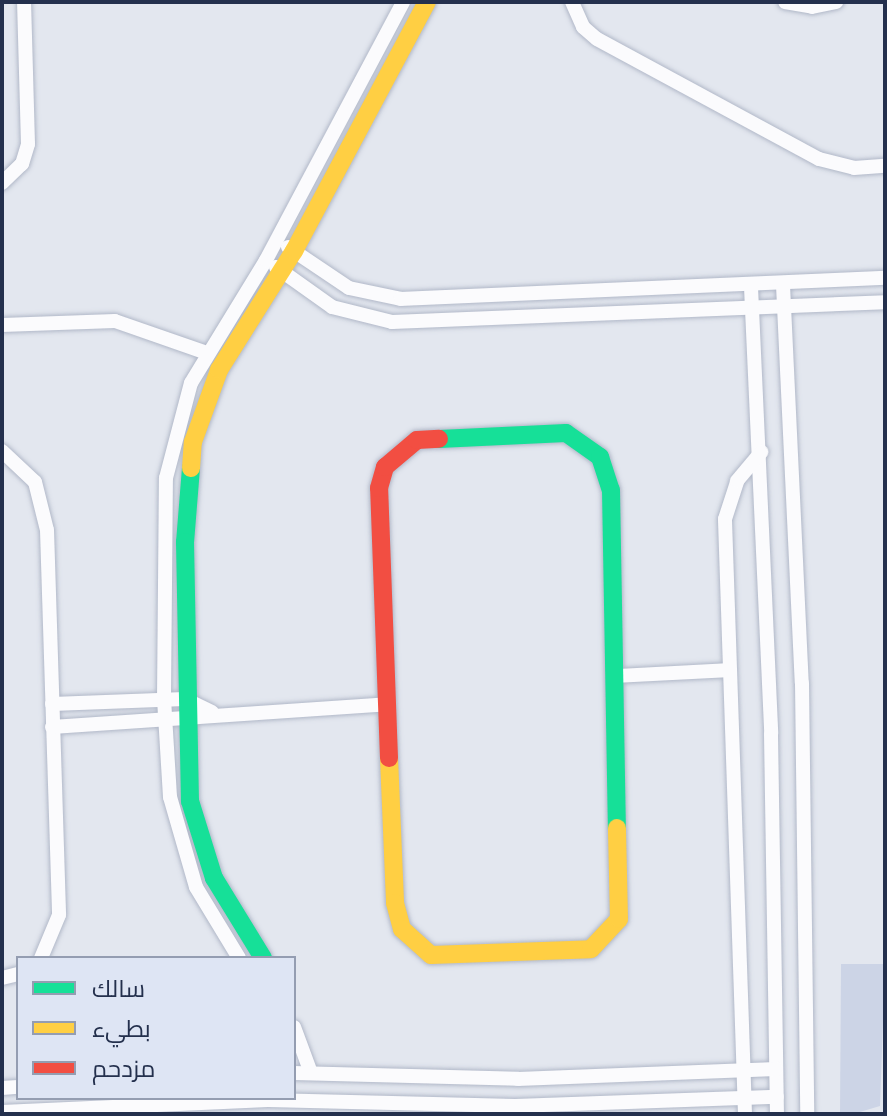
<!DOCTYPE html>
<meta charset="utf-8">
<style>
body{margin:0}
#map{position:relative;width:887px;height:1116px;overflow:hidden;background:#e3e7ef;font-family:Barlow,Cairo,sans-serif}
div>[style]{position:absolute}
.building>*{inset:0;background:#ccd4e6}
.roads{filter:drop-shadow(0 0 2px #b1b8c8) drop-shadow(0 0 2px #b1b8c8)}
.street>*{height:14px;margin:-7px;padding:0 7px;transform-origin:7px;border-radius:7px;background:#fbfbfd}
.fast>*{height:18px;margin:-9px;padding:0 9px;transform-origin:9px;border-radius:9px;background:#16e098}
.slow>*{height:18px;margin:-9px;padding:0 9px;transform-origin:9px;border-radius:9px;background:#ffcf43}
.jam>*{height:18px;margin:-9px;padding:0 9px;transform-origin:9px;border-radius:9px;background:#f24e42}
span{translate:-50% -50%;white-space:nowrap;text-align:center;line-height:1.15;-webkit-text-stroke:6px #dee5f4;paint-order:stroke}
.frame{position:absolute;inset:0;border:4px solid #24304d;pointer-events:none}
.legend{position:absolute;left:16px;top:956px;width:280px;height:144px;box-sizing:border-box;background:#dee5f4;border:2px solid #949db1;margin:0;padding:10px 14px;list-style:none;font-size:24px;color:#24304d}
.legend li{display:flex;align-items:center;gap:16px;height:40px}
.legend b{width:40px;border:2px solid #949db1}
</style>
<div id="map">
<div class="building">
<i style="clip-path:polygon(841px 964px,885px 964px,880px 1106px,853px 1114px,840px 1114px)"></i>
</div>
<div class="roads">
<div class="street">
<i style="left:572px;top:2px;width:27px;rotate:66deg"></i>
<i style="left:583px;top:27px;width:18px;rotate:41deg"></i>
<i style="left:597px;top:39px;width:252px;rotate:28.4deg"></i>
<i style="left:819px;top:159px;width:36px;rotate:14deg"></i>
<i style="left:854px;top:168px;width:31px;rotate:-4deg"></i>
<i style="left:785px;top:2px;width:27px;rotate:10deg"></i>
<i style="left:812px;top:7px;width:25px;rotate:-12deg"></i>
<i style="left:2px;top:183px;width:28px;rotate:-44deg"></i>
<i style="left:22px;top:164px;width:21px;rotate:-73deg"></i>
<i style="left:28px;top:144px;width:142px;rotate:-91.6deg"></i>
<i style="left:288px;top:247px;width:73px;rotate:33.9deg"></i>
<i style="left:349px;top:288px;width:53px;rotate:11.9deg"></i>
<i style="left:401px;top:299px;width:484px;rotate:-2.5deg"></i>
<i style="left:276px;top:267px;width:69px;rotate:35.5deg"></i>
<i style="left:332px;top:307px;width:62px;rotate:14deg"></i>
<i style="left:392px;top:322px;width:493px;rotate:-2.3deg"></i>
<i style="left:783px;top:285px;width:398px;rotate:87.3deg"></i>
<i style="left:802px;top:683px;width:431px;rotate:89.3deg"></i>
<i style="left:751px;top:287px;width:447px;rotate:87.4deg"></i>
<i style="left:771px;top:734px;width:380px;rotate:89.1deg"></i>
<i style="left:2px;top:325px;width:113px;rotate:-2deg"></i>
<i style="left:115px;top:321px;width:97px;rotate:19.2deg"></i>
<i style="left:2px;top:451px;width:45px;rotate:43.2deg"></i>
<i style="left:35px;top:482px;width:49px;rotate:76deg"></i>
<i style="left:47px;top:530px;width:385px;rotate:88.2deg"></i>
<i style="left:59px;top:915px;width:47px;rotate:112.7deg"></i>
<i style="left:616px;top:676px;width:113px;rotate:-3deg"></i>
<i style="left:52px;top:704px;width:133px;rotate:-2.2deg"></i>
<i style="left:185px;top:699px;width:30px;rotate:26deg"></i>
<i style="left:52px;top:727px;width:336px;rotate:-3.9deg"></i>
<i style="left:239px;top:958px;width:83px;rotate:-121.2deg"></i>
<i style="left:196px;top:887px;width:94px;rotate:-106.1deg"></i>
<i style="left:170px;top:797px;width:98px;rotate:-93.5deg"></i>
<i style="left:164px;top:699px;width:221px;rotate:-89.5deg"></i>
<i style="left:166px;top:478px;width:98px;rotate:-75.3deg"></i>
<i style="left:191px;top:383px;width:144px;rotate:-58.6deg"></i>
<i style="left:266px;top:260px;width:292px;rotate:-62deg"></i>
<i style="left:2px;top:978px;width:16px;rotate:-14deg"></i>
<i style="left:294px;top:1027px;width:49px;rotate:69.7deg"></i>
<i style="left:294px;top:1073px;width:224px;rotate:1.5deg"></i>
<i style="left:518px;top:1079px;width:258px;rotate:-2.2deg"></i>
<i style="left:2px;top:1088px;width:16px;rotate:-4deg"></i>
<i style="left:2px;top:1112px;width:266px;rotate:-2.6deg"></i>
<i style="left:268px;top:1100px;width:247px;rotate:1.4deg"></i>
<i style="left:515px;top:1106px;width:262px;rotate:-2deg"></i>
<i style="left:745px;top:1114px;width:595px;rotate:-91.93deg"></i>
<i style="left:725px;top:519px;width:40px;rotate:-72deg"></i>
<i style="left:737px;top:481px;width:38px;rotate:-50deg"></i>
</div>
<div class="fast">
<i style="left:566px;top:433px;width:42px;rotate:35.2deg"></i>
<i style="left:600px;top:457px;width:35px;rotate:72deg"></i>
<i style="left:611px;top:490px;width:338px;rotate:89deg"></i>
<i style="left:439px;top:439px;width:127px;rotate:-2.7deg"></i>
<i style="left:191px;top:468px;width:74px;rotate:94.6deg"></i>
<i style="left:185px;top:542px;width:259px;rotate:88.9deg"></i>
<i style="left:190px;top:801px;width:81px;rotate:72.7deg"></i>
<i style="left:214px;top:878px;width:94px;rotate:58.5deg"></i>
</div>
<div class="slow">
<i style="left:191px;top:468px;width:26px;rotate:-86deg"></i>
<i style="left:193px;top:442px;width:77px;rotate:-70.1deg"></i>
<i style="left:219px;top:370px;width:141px;rotate:-57.8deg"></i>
<i style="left:294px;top:251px;width:282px;rotate:-61.9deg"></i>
<i style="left:389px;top:758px;width:145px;rotate:87.6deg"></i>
<i style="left:395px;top:903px;width:27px;rotate:75deg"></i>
<i style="left:402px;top:929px;width:39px;rotate:42deg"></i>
<i style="left:431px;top:955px;width:160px;rotate:-2.1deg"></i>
<i style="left:591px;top:949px;width:41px;rotate:-47deg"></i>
<i style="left:619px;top:919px;width:91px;rotate:-91.3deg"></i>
</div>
<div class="jam">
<i style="left:389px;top:758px;width:270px;rotate:-92.1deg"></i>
<i style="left:379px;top:488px;width:22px;rotate:-74deg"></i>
<i style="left:385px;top:467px;width:42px;rotate:-40.2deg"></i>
<i style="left:417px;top:440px;width:22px;rotate:-3deg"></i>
</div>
</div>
<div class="frame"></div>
<ul class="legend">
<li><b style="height:10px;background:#16e098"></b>سالك</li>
<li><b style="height:10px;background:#ffcf43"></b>بطيء</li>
<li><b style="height:10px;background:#f24e42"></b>مزدحم</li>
</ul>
</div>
